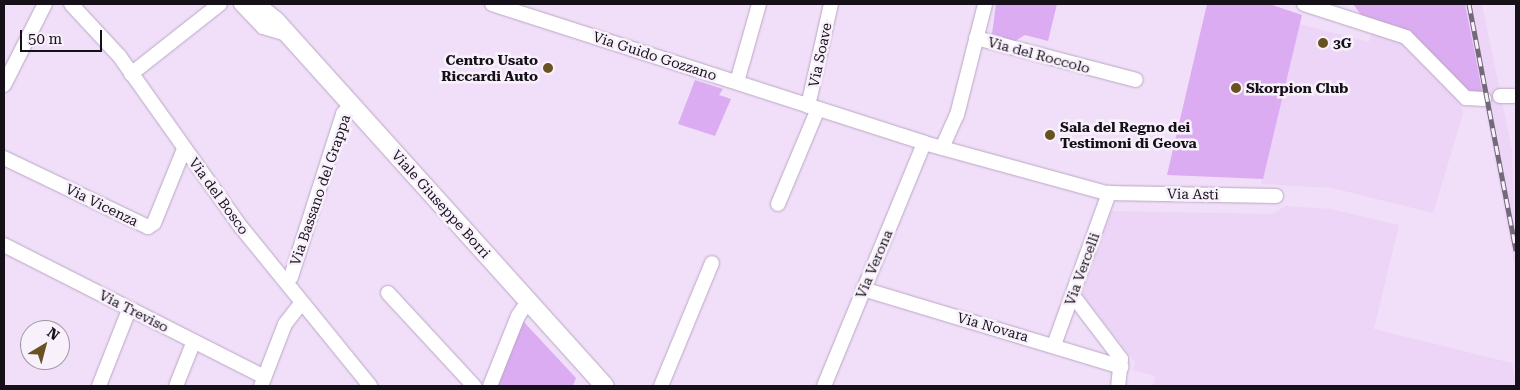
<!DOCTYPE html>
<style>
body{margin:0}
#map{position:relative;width:1520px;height:390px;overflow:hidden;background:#f1dffa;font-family:"Roboto Serif",serif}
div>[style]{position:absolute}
.built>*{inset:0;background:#ecd5f7}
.green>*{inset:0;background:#dbacf2}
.roads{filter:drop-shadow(0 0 1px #b9a8c2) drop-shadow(0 0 1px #b9a8c2)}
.minor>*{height:14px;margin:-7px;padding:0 7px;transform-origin:7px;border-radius:7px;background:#fff}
.major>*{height:18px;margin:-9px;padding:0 9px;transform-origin:9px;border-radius:9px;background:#fff}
.rail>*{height:5px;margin-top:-2.5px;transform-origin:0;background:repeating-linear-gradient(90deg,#f8f1fc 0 9px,#74697a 0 18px);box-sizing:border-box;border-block:1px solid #74697a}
.dots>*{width:14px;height:14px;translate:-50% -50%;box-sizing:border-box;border:2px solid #f8f1fc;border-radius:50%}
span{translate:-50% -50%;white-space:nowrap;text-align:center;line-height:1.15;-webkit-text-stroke:5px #f8f1fc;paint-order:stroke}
.poi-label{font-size:14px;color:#161019;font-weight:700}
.left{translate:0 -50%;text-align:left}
.right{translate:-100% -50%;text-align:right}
.street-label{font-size:14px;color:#161019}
.frame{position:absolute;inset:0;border:5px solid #161019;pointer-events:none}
.north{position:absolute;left:20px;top:320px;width:50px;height:50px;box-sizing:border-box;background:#f8f1fc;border:1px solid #9e97a1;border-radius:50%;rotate:37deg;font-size:14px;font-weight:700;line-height:20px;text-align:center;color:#161019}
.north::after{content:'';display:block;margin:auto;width:18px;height:22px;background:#695222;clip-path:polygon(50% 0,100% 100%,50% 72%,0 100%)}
.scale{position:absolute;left:20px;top:30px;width:82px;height:22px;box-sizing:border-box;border:2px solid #161019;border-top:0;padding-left:6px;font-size:15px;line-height:18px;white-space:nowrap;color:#161019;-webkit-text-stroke:4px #f8f1fc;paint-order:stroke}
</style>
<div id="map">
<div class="built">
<i style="clip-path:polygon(1465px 4px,1482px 4px,1512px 150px,1516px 273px)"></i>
<i style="clip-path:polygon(1299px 24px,1369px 42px,1371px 33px,1407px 45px,1461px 105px,1463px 114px,1433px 213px,1332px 188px,1261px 184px)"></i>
<i style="clip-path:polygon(1285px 206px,1331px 209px,1399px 225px,1374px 329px,1512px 363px,1516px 386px,1153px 386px,1155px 376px,1133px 370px,1135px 362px,1082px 294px,1111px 211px,1272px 214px)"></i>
</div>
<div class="green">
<i style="clip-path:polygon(996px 4px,1057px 4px,1048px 41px,1025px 35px,1015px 41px,992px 34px)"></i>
<i style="clip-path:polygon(1207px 4px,1269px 4px,1302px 15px,1263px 179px,1167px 175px)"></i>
<i style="clip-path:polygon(1353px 4px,1465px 4px,1483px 95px,1468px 94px,1420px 42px,1362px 16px)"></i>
<i style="clip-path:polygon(695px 80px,723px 89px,719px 95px,731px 99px,715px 136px,678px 124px)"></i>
<i style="clip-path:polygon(523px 321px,576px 378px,573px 386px,498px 386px)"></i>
</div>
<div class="roads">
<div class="minor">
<i style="left:71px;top:4px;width:72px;rotate:47.2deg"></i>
<i style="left:120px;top:57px;width:209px;rotate:54.6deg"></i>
<i style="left:241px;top:227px;width:205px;rotate:50.9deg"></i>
<i style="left:241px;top:4px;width:32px;rotate:46deg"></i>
<i style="left:263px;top:27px;width:26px;rotate:16deg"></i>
<i style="left:492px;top:4px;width:454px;rotate:17.8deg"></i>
<i style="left:924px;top:143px;width:190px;rotate:15.3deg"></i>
<i style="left:1107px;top:193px;width:169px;rotate:1deg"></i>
<i style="left:1304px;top:4px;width:107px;rotate:17.9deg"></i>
<i style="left:1406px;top:37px;width:86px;rotate:45.5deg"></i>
<i style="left:1466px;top:98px;width:18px;rotate:3deg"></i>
<i style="left:976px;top:38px;width:165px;rotate:14.7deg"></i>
<i style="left:131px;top:74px;width:113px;rotate:-38.2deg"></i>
<i style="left:737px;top:82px;width:81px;rotate:-74.2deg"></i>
<i style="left:4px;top:85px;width:91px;rotate:-63.2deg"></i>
<i style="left:1500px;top:96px;width:16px"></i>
<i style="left:808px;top:106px;width:105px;rotate:-77.3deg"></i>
<i style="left:942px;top:148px;width:36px;rotate:-66deg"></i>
<i style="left:957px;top:115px;width:114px;rotate:-75.8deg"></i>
<i style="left:4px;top:158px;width:160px;rotate:25.6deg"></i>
<i style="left:148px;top:227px;width:7px;rotate:-34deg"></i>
<i style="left:154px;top:223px;width:80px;rotate:-67.9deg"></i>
<i style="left:778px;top:204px;width:103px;rotate:-67.2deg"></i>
<i style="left:4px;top:245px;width:292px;rotate:26.9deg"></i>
<i style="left:291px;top:277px;width:171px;rotate:-72.3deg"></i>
<i style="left:343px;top:114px;width:13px;rotate:-51deg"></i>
<i style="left:863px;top:289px;width:270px;rotate:16.8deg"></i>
<i style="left:388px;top:293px;width:127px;rotate:47.2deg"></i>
<i style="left:1074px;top:297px;width:78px;rotate:52.8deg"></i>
<i style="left:1121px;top:359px;width:27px;rotate:96deg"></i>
<i style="left:1054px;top:345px;width:162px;rotate:-70.1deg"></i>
<i style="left:99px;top:386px;width:82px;rotate:-68.5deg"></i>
<i style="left:176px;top:386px;width:48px;rotate:-68.2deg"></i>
<i style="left:261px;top:386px;width:66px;rotate:-68.8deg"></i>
<i style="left:285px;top:324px;width:24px;rotate:-52deg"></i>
<i style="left:490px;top:386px;width:75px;rotate:-68.2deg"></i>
<i style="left:518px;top:316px;width:18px;rotate:-56deg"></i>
<i style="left:661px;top:386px;width:133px;rotate:-67.5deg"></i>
<i style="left:824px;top:386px;width:263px;rotate:-67.6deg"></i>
</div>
<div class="major">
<i style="left:255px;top:4px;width:27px;rotate:39deg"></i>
<i style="left:276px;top:21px;width:491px;rotate:48deg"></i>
</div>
</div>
<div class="rail">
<i style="left:1469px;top:4px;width:251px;rotate:79.2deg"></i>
</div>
<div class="dots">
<i style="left:1323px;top:43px;background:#695222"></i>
<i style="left:548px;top:68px;background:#695222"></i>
<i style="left:1236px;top:88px;background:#695222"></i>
<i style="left:1050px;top:135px;background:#695222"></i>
</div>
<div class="poi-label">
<span class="left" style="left:1333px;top:43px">3G</span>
<span class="right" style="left:538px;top:68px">Centro Usato<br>Riccardi Auto</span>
<span class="left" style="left:1246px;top:88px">Skorpion Club</span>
<span class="left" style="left:1060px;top:135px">Sala del Regno dei<br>Testimoni di Geova</span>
</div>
<div class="street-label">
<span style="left:820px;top:55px;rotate:-78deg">Via Soave</span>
<span style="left:1039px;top:55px;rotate:15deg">Via del Roccolo</span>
<span style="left:655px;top:56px;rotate:18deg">Via Guido Gozzano</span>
<span style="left:320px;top:190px;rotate:-71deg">Via Bassano del Grappa</span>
<span style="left:1193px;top:194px;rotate:1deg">Via Asti</span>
<span style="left:219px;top:196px;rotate:54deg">Via del Bosco</span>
<span style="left:441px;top:204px;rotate:48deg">Viale Giuseppe Borri</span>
<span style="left:102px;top:205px;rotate:26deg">Via Vicenza</span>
<span style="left:874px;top:264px;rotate:-67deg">Via Verona</span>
<span style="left:1082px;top:269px;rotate:-70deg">Via Vercelli</span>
<span style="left:134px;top:311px;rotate:27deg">Via Treviso</span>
<span style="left:993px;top:327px;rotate:16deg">Via Novara</span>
</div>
<div class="frame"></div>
<div class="north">N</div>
<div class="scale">50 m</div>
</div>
